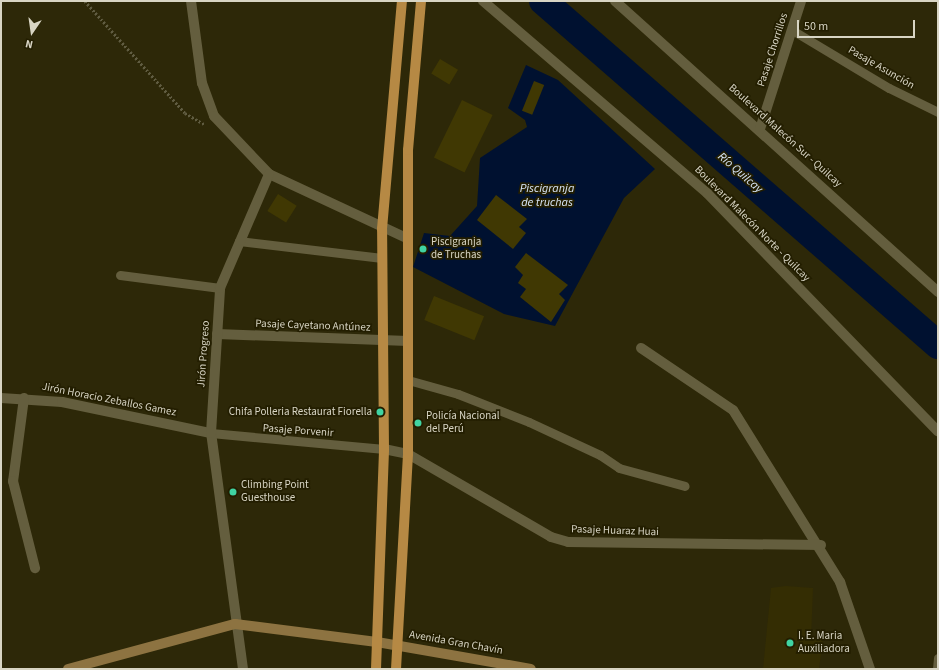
<!DOCTYPE html>
<meta charset="utf-8">
<style>
body{margin:0}
#map{position:relative;width:939px;height:670px;overflow:hidden;background:#2d2808;font-family:"Source Sans 3",sans-serif}
div>[style]{position:absolute}
.built>*{inset:0;background:#342d03}
.water>*{inset:0;background:#001130}
.river>*{height:28px;margin:-14px;padding:0 14px;transform-origin:14px;border-radius:14px;background:#001130}
.building>*{inset:0;background:#403803;transform-origin:0 0}
.path>*{height:2.5px;margin-top:-1.25px;transform-origin:0;background:repeating-linear-gradient(90deg,#605c41 0 2px,transparent 0 4px)}
.lane>*{height:9px;margin:-4.5px;padding:0 4.5px;transform-origin:4.5px;border-radius:4.5px;background:#645e3e}
.street>*{height:10px;margin:-5px;padding:0 5px;transform-origin:5px;border-radius:5px;background:#645e3e}
.secondary>*{height:10px;margin:-5px;padding:0 5px;transform-origin:5px;border-radius:5px;background:#8d7341}
.primary>*{height:10px;margin:-5px;padding:0 5px;transform-origin:5px;border-radius:5px;background:#b68944}
.dots>*{width:11px;height:11px;translate:-50% -50%;box-sizing:border-box;border:2px solid #231e00;border-radius:50%}
span{translate:-50% -50%;white-space:nowrap;text-align:center;line-height:1.15;-webkit-text-stroke:3.5px #231e00;paint-order:stroke}
.street-label{font-size:11px;color:#d8d5c4}
.poi-label{font-size:11px;color:#d8d5c4}
.left{translate:0 -50%;text-align:left}
.right{translate:-100% -50%;text-align:right}
.water-label{font-size:12px;color:#d8e6f8;font-style:italic}
.frame{position:absolute;inset:0;border:2px solid #d8d5c4;pointer-events:none}
.north{position:absolute;left:12px;top:12px;width:40px;height:40px;-webkit-text-stroke:3px #231e00;paint-order:stroke;rotate:193deg;font-size:11px;font-weight:700;line-height:16px;text-align:center;color:#d8d5c4}
.north::after{content:'';display:block;margin:auto;width:14px;height:18px;background:#d8d5c4;clip-path:polygon(50% 0,100% 100%,50% 72%,0 100%)}
.scale{position:absolute;left:797px;top:20px;width:118px;height:18px;box-sizing:border-box;border:2px solid #d8d5c4;border-top:0;padding-left:5px;font-size:12px;line-height:14px;white-space:nowrap;color:#d8d5c4;-webkit-text-stroke:3px #231e00;paint-order:stroke}
</style>
<div id="map">
<div class="built">
<i style="clip-path:polygon(786px 586px,813px 588px,811px 639px,823px 639px,819px 669px,763px 669px,771px 588px)"></i>
</div>
<div class="water">
<i style="clip-path:polygon(526px 65px,558px 80px,655px 169px,624px 198px,555px 326px,504px 314px,413px 267px,424px 233px,450px 236px,477px 206px,480px 158px,527px 127px,525px 120px,508px 108px)"></i>
</div>
<div class="river">
<i style="left:543px;top:1px;width:524px;rotate:41.05deg"></i>
</div>
<div class="building">
<i style="left:440px;top:59px;width:21px;height:17px;rotate:31deg"></i>
<i style="left:534px;top:81px;width:11px;height:32px;rotate:22deg"></i>
<i style="left:462px;top:100px;width:34px;height:64px;rotate:26deg"></i>
<i style="left:278px;top:194px;width:22px;height:20px;rotate:32deg"></i>
<i style="clip-path:polygon(496px 195px,527px 219px,519px 227px,526px 233px,513px 249px,477px 220px)"></i>
<i style="clip-path:polygon(526px 253px,568px 285px,559px 294px,565px 300px,551px 322px,520px 297px,526px 289px,518px 283px,523px 275px,515px 267px)"></i>
<i style="left:434px;top:296px;width:54px;height:26px;rotate:22deg"></i>
</div>
<div class="path">
<i style="left:85px;top:1px;width:150px;rotate:48.2deg"></i>
<i style="left:185px;top:113px;width:22px;rotate:30deg"></i>
</div>
<div class="lane">
<i style="left:792px;top:30px;width:113px;rotate:30.9deg"></i>
<i style="left:889px;top:88px;width:55px;rotate:26.1deg"></i>
<i style="left:239px;top:241px;width:144px;rotate:6.8deg"></i>
<i style="left:120px;top:275px;width:101px;rotate:7.4deg"></i>
<i style="left:408px;top:380px;width:52px;rotate:15.6deg"></i>
<i style="left:458px;top:394px;width:76px;rotate:21.5deg"></i>
<i style="left:529px;top:422px;width:78px;rotate:24.9deg"></i>
<i style="left:600px;top:455px;width:23px;rotate:34deg"></i>
<i style="left:619px;top:468px;width:68px;rotate:15.3deg"></i>
<i style="left:211px;top:433px;width:174px;rotate:5.3deg"></i>
<i style="left:937px;top:669px;width:11px;rotate:-85deg"></i>
</div>
<div class="street">
<i style="left:191px;top:1px;width:83px;rotate:82.4deg"></i>
<i style="left:202px;top:83px;width:35px;rotate:70deg"></i>
<i style="left:214px;top:116px;width:80px;rotate:46.5deg"></i>
<i style="left:269px;top:174px;width:151px;rotate:25deg"></i>
<i style="left:483px;top:1px;width:295px;rotate:40.6deg"></i>
<i style="left:707px;top:193px;width:332px;rotate:45.9deg"></i>
<i style="left:615px;top:1px;width:435px;rotate:42deg"></i>
<i style="left:760px;top:129px;width:134px;rotate:-72.2deg"></i>
<i style="left:217px;top:334px;width:191px;rotate:2.1deg"></i>
<i style="left:641px;top:348px;width:111px;rotate:34deg"></i>
<i style="left:733px;top:410px;width:203px;rotate:58.1deg"></i>
<i style="left:840px;top:582px;width:92px;rotate:71deg"></i>
<i style="left:1px;top:398px;width:61px;rotate:3.8deg"></i>
<i style="left:62px;top:402px;width:152px;rotate:11.8deg"></i>
<i style="left:24px;top:398px;width:84px;rotate:97.5deg"></i>
<i style="left:13px;top:481px;width:90px;rotate:75.8deg"></i>
<i style="left:384px;top:449px;width:25px;rotate:12deg"></i>
<i style="left:408px;top:454px;width:165px;rotate:30.1deg"></i>
<i style="left:551px;top:537px;width:18px;rotate:16deg"></i>
<i style="left:568px;top:542px;width:253px;rotate:0.7deg"></i>
<i style="left:243px;top:669px;width:238px;rotate:-97.7deg"></i>
<i style="left:211px;top:433px;width:145px;rotate:-86.4deg"></i>
<i style="left:220px;top:288px;width:124px;rotate:-66.7deg"></i>
</div>
<div class="secondary">
<i style="left:68px;top:669px;width:173px;rotate:-15.1deg"></i>
<i style="left:235px;top:624px;width:143px;rotate:7.2deg"></i>
<i style="left:377px;top:642px;width:156px;rotate:9.9deg"></i>
</div>
<div class="primary">
<i style="left:376px;top:669px;width:220px;rotate:-87.9deg"></i>
<i style="left:384px;top:449px;width:220px;rotate:-90.5deg"></i>
<i style="left:382px;top:229px;width:229px;rotate:-85deg"></i>
<i style="left:396px;top:669px;width:215px;rotate:-86.8deg"></i>
<i style="left:408px;top:454px;width:304px;rotate:-90deg"></i>
<i style="left:408px;top:150px;width:150px;rotate:-85deg"></i>
</div>
<div class="dots">
<i style="left:423px;top:249px;background:#40d4a2"></i>
<i style="left:380px;top:412px;background:#40d4a2"></i>
<i style="left:418px;top:423px;background:#40d4a2"></i>
<i style="left:233px;top:492px;background:#40d4a2"></i>
<i style="left:790px;top:643px;background:#40d4a2"></i>
</div>
<div class="street-label">
<span style="left:773px;top:50px;rotate:-72deg">Pasaje Chorrillos</span>
<span style="left:881px;top:68px;rotate:30deg">Pasaje Asunción</span>
<span style="left:785px;top:136px;rotate:42deg">Boulevard Malecón Sur - Quilcay</span>
<span style="left:752px;top:224px;rotate:45deg">Boulevard Malecón Norte - Quilcay</span>
<span style="left:313px;top:326px;rotate:2deg">Pasaje Cayetano Antúnez</span>
<span style="left:204px;top:354px;rotate:-86deg">Jirón Progreso</span>
<span style="left:109px;top:400px;rotate:11deg">Jirón Horacio Zeballos Gamez</span>
<span style="left:298px;top:431px;rotate:4deg">Pasaje Porvenir</span>
<span style="left:615px;top:531px;rotate:2deg">Pasaje Huaraz Huai</span>
<span style="left:456px;top:643px;rotate:10deg">Avenida Gran Chavín</span>
</div>
<div class="poi-label">
<span class="left" style="left:431px;top:249px">Piscigranja<br>de Truchas</span>
<span class="right" style="left:372px;top:412px">Chifa Polleria Restaurat Fiorella</span>
<span class="left" style="left:426px;top:423px">Policía Nacional<br>del Perú</span>
<span class="left" style="left:241px;top:492px">Climbing Point<br>Guesthouse</span>
<span class="left" style="left:798px;top:643px">I. E. Maria<br>Auxiliadora</span>
</div>
<div class="water-label">
<span style="left:740px;top:173px;rotate:41deg">Río Quilcay</span>
<span style="left:547px;top:196px">Piscigranja<br>de truchas</span>
</div>
<div class="frame"></div>
<div class="north">N</div>
<div class="scale">50 m</div>
</div>
